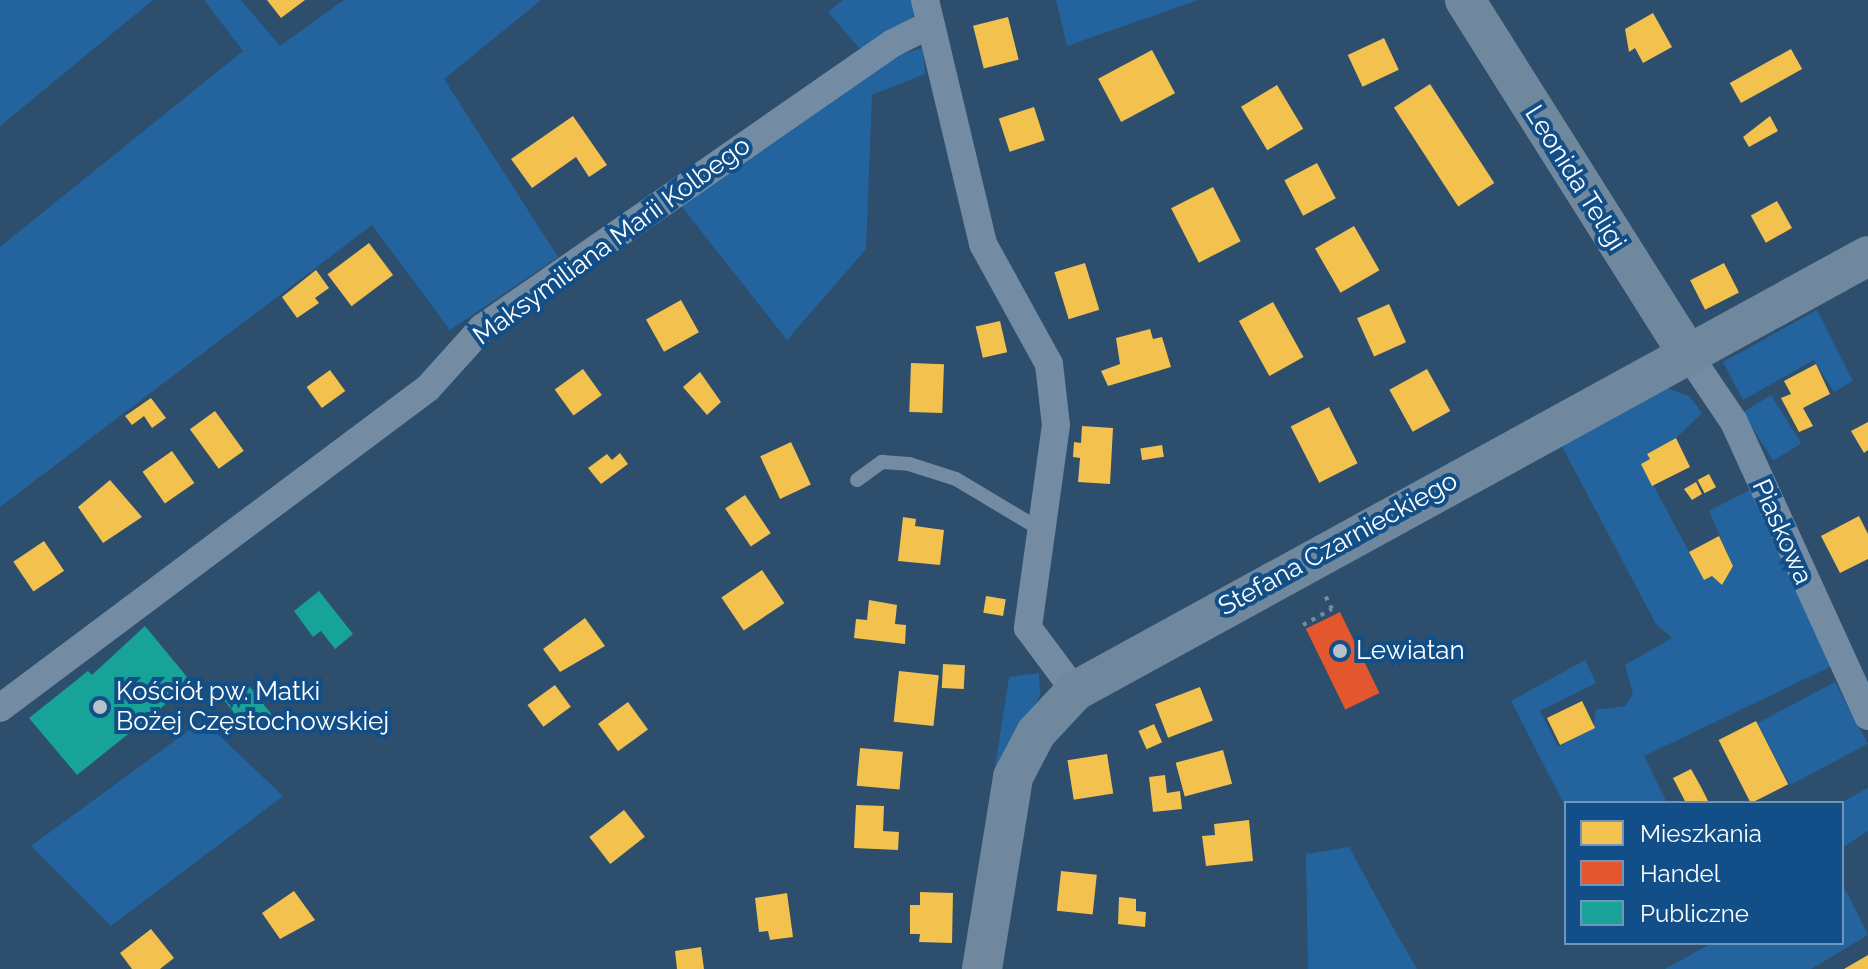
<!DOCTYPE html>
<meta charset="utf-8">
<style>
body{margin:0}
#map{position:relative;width:1868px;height:969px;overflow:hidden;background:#2d4e6d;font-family:Raleway,sans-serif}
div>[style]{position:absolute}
.green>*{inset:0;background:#23649f;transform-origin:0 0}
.homes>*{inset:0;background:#f2c14e;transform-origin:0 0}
.shops>*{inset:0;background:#e4572e;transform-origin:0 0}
.public>*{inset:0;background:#17a398}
.path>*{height:4px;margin-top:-2px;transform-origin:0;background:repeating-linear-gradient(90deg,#748ca3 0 4px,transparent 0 10px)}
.lane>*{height:14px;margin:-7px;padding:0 7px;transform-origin:7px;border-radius:7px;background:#748ca3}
.street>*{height:28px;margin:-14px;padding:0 14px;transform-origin:14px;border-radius:14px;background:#748ca3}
.secondary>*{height:40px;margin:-20px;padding:0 20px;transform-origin:20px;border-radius:20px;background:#6f889e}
.dots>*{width:22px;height:22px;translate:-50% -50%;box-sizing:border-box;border:4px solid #124f88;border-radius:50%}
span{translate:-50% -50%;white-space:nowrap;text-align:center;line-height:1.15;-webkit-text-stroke:8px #124f88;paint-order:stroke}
.street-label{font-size:26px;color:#fff}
.poi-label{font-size:26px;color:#fff}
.left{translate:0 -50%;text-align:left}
.legend{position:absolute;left:1564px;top:801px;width:280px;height:144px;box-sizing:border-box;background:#124f88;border:2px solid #7195b8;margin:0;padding:10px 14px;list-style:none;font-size:24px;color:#fff}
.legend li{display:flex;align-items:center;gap:16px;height:40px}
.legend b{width:40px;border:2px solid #7195b8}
</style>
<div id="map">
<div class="green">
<i style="clip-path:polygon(0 0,153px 0,0 126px)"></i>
<i style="clip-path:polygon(204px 0,241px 0,280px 46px,344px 0,541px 0,444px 79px,558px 257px,450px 330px,372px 225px,0 507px,0 247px,243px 51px)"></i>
<i style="clip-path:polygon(843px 0,916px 0,917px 2px,912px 20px,860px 49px,828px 12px)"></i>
<i style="clip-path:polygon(1056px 0,1198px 0,1067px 46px)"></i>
<i style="clip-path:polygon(923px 48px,925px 74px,872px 95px,866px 249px,787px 340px,679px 203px,890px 57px)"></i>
<i style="clip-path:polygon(1817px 310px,1853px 381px,1834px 392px,1814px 360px,1743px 400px,1723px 362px)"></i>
<i style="clip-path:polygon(1659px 385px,1689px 396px,1702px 413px,1676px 438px,1647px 454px,1650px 459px,1642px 464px,1704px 580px,1712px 576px,1722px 585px,1733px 566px,1709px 511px,1750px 490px,1832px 666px,1644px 756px,1667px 803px,1566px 803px,1566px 808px,1511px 701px,1585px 660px,1596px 683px,1540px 711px,1558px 747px,1594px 728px,1595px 710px,1625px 706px,1633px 694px,1625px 665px,1672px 638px,1656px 624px,1558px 439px)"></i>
<i style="left:1771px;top:395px;width:57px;height:33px;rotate:58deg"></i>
<i style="clip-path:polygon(1039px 673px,1040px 695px,989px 806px,1009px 677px)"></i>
<i style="left:1835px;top:682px;width:70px;height:88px;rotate:62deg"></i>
<i style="clip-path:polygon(203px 720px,283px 796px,111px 926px,31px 846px)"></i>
<i style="clip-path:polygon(1868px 788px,1868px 831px,1842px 848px,1840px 803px)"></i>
<i style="clip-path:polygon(1349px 847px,1391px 924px,1417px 969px,1308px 969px,1306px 854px)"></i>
<i style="clip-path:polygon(1842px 883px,1868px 935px,1811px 969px,1665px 969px,1712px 943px,1842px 943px)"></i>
</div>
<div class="homes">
<i style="clip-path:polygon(267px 0,305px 0,281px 18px)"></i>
<i style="clip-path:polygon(1653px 13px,1672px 47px,1643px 63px,1635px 48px,1629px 52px,1625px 29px)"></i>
<i style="left:1008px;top:17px;width:44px;height:36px;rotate:76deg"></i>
<i style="left:1384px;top:38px;width:35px;height:40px;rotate:65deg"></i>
<i style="left:1791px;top:49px;width:23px;height:70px;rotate:61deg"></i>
<i style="left:1152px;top:50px;width:49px;height:61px;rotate:62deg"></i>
<i style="left:1430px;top:84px;width:118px;height:43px;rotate:57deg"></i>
<i style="left:1277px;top:85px;width:51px;height:42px;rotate:59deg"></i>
<i style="left:1034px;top:107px;width:35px;height:37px;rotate:72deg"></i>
<i style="clip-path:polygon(573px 116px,607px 165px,589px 177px,576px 157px,532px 188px,511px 159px)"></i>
<i style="clip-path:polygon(1770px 116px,1778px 131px,1749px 147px,1743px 137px)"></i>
<i style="left:1317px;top:163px;width:40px;height:37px;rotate:62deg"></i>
<i style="left:1213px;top:187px;width:61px;height:47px;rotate:63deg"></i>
<i style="left:1777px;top:201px;width:31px;height:30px;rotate:61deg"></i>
<i style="left:1354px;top:226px;width:51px;height:45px;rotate:60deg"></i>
<i style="left:369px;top:243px;width:40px;height:52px;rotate:53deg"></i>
<i style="left:1085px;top:263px;width:49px;height:32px;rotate:73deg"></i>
<i style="left:1724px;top:263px;width:33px;height:38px;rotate:63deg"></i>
<i style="clip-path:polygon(316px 270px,329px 288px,315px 298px,319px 303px,297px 318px,282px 297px)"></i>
<i style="left:681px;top:300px;width:37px;height:40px;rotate:61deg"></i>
<i style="left:1273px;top:302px;width:63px;height:39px;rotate:61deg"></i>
<i style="left:1389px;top:304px;width:42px;height:35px;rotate:66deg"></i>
<i style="left:1000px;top:321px;width:32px;height:25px;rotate:77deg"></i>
<i style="clip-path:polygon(1150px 329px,1153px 339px,1162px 337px,1171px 367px,1108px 386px,1101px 371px,1120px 364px,1116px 338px)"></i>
<i style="left:911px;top:363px;width:33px;height:49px;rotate:2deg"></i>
<i style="clip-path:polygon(1816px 364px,1830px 394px,1803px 408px,1813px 426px,1799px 432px,1781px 398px,1791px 394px,1784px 381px)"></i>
<i style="left:583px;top:369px;width:32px;height:35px;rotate:54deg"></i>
<i style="left:1427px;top:369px;width:48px;height:43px;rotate:61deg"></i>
<i style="left:330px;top:370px;width:26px;height:29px;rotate:54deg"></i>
<i style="clip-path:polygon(700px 372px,721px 402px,707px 415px,683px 387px)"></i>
<i style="clip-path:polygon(151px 398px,166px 418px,152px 428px,144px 416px,132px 425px,125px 416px)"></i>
<i style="left:1329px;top:407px;width:63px;height:43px;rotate:63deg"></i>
<i style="left:215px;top:411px;width:49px;height:31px;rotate:54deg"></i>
<i style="clip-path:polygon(1868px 422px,1868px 450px,1864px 453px,1851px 431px)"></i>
<i style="clip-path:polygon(1082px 426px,1113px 428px,1110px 484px,1078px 482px,1080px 458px,1073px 457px,1074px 442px,1081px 443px)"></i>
<i style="clip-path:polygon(1676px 438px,1690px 467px,1652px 486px,1641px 464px,1650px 459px,1647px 454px)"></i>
<i style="left:791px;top:442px;width:47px;height:34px;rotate:65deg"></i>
<i style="left:1162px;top:445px;width:12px;height:22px;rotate:81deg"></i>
<i style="left:172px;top:451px;width:39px;height:36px;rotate:55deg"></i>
<i style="clip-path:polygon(620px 453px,628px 464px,601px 484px,588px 468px,607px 454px,612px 460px)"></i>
<i style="left:1709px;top:474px;width:15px;height:13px;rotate:62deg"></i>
<i style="clip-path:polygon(110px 480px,142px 517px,103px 543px,78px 507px)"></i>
<i style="clip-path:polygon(1696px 482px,1702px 494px,1692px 500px,1684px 489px)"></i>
<i style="left:745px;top:495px;width:46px;height:24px;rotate:56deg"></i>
<i style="clip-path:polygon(1859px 516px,1868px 534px,1868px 559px,1840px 573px,1821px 536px)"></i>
<i style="clip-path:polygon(903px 517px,916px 519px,915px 526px,944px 530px,940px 565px,898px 561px)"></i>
<i style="clip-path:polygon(1719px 536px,1733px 566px,1722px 585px,1712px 576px,1704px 580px,1689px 552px)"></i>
<i style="left:44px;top:541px;width:36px;height:37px;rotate:56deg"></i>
<i style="left:762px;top:570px;width:40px;height:49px;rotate:56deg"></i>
<i style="left:986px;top:596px;width:20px;height:17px;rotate:9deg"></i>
<i style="clip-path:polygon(869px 600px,897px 605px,895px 624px,906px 625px,905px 644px,854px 638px,856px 619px,867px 620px)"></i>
<i style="clip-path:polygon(585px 618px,605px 646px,560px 672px,543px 649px)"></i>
<i style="left:943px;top:664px;width:22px;height:24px;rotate:3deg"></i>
<i style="left:899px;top:671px;width:40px;height:51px;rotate:6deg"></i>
<i style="left:555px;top:685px;width:27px;height:34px;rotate:54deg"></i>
<i style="left:1200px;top:687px;width:36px;height:48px;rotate:69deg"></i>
<i style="left:1582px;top:701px;width:30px;height:39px;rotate:64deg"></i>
<i style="left:628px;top:702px;width:34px;height:37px;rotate:54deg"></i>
<i style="left:1756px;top:721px;width:71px;height:42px;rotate:63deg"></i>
<i style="left:1154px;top:724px;width:20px;height:17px;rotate:66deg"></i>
<i style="left:860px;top:748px;width:43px;height:38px;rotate:5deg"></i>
<i style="left:1223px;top:750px;width:35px;height:49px;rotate:75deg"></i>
<i style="left:1107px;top:754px;width:40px;height:40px;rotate:81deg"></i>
<i style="clip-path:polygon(1691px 769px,1701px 787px,1709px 803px,1686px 803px,1673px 778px)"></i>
<i style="clip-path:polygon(1165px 775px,1167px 793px,1180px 791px,1182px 809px,1153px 812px,1149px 777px)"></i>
<i style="clip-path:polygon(856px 805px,884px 806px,883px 831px,899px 832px,898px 850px,854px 848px)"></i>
<i style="left:624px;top:810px;width:34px;height:44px;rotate:52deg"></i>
<i style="clip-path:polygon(1249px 820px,1253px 861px,1206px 866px,1202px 836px,1215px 835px,1214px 824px)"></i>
<i style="left:1061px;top:871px;width:36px;height:40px;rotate:6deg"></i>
<i style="clip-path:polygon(294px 891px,315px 920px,280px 939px,262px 913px)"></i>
<i style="clip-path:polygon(920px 892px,953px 893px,952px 943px,919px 942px,920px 934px,910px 934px,910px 905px,920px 905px)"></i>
<i style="clip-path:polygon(787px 893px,793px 937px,770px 940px,768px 931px,759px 932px,755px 898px)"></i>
<i style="clip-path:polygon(1119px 897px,1136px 899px,1136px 911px,1146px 912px,1145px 927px,1118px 924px)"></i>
<i style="clip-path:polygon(151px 929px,174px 958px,160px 969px,132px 969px,120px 953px)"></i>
<i style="clip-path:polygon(701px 947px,704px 969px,677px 969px,675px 951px)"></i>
<i style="clip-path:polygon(1868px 955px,1868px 969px,1844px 969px)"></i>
</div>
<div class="shops">
<i style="left:1340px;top:612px;width:90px;height:38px;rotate:64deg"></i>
</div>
<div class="public">
<i style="clip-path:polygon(319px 591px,353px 634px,335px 649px,321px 631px,313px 637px,294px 611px)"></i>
<i style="clip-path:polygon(145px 626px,192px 683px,77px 775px,29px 718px,88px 671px,92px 675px)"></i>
<i style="clip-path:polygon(246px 682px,272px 715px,257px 727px,250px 718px,243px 724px,224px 700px)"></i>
</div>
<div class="path">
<i style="left:1303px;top:625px;width:33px;rotate:-29deg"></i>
<i style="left:1332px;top:609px;width:20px;rotate:-117deg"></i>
</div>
<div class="lane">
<i style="left:857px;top:480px;width:31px;rotate:-36deg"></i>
<i style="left:882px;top:462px;width:27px;rotate:4deg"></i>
<i style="left:909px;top:464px;width:49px;rotate:17.7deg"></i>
<i style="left:956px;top:479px;width:101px;rotate:30.9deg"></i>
</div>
<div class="street">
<i style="left:925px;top:0;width:251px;rotate:76.6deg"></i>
<i style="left:983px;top:244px;width:137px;rotate:61.2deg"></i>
<i style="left:1049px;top:364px;width:61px;rotate:83.5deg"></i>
<i style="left:1056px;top:425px;width:205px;rotate:97.9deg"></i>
<i style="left:1028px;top:628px;width:79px;rotate:53.3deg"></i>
<i style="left:1688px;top:354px;width:82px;rotate:55.9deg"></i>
<i style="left:1734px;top:422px;width:323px;rotate:65.5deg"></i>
<i style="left:0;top:708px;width:534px;rotate:-36.78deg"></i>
<i style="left:428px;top:388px;width:81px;rotate:-48deg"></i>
<i style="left:482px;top:328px;width:500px;rotate:-34.74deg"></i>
<i style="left:893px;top:43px;width:42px;rotate:-26.6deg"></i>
</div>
<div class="secondary">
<i style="left:1465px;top:0;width:418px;rotate:57.8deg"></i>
<i style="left:982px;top:969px;width:194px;rotate:-80.8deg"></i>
<i style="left:1013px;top:777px;width:50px;rotate:-62.4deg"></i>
<i style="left:1036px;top:733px;width:57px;rotate:-47.1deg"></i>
<i style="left:1075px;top:691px;width:904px;rotate:-28.75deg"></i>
</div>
<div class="dots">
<i style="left:1340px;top:651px;background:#b6c1cc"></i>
<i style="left:100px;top:707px;background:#b6c1cc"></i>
</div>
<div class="street-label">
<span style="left:1575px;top:178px;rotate:58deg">Leonida Teligi</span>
<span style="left:612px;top:241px;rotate:-36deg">Maksymiliana Marii Kolbego</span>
<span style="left:1782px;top:532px;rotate:66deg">Piaskowa</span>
<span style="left:1338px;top:544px;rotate:-29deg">Stefana Czarnieckiego</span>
</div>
<div class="poi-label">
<span class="left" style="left:1356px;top:651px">Lewiatan</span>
<span class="left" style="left:116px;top:707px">Kościół pw. Matki<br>Bożej Częstochowskiej</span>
</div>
<ul class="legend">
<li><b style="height:22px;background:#f2c14e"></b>Mieszkania</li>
<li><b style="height:22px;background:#e4572e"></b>Handel</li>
<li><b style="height:22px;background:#17a398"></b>Publiczne</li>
</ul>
</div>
